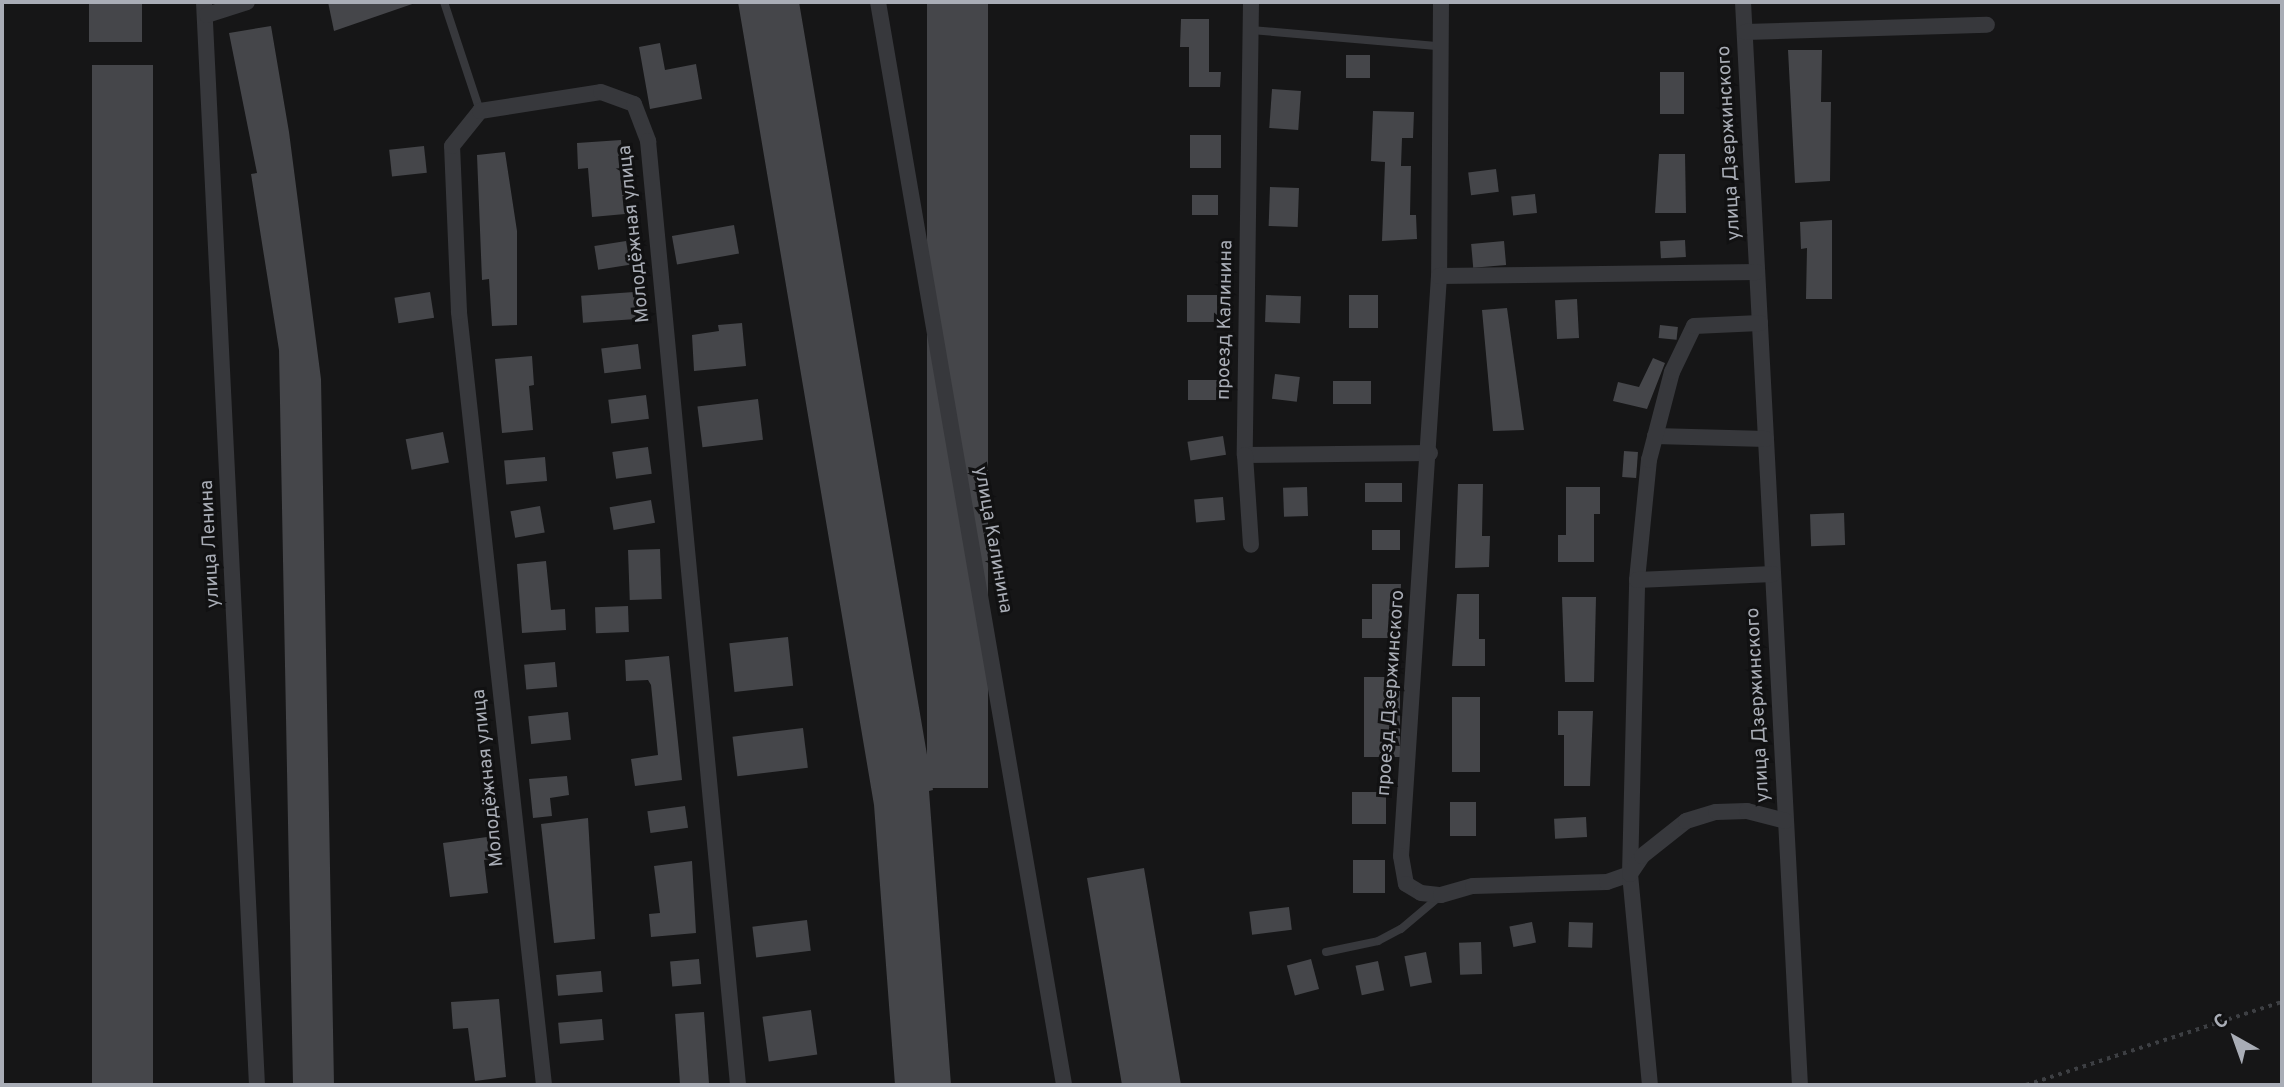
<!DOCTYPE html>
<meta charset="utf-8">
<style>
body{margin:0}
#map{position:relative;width:2284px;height:1087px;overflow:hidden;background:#161617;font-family:Overpass,sans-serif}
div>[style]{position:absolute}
.building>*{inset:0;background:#45464a;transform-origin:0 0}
.path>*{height:3.5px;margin-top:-1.75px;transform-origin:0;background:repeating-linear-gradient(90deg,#3d3f43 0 3.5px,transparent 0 8.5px)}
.lane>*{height:8px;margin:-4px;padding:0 4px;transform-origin:4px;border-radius:4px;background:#37383c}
.street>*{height:16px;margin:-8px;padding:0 8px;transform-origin:8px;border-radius:8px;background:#37383c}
span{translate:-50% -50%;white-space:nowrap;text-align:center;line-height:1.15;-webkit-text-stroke:6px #111112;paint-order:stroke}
.street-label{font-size:19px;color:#a9adb6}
.frame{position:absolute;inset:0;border:4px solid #a9adb6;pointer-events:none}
.north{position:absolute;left:2200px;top:1003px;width:70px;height:70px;-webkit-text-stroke:5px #111112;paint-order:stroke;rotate:320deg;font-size:19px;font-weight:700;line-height:28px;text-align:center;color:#a9adb6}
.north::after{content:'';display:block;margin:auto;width:24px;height:32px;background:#a9adb6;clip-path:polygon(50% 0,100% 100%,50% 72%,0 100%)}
</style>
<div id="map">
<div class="building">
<i style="left:89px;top:2px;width:53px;height:40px"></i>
<i style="clip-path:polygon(328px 2px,418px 2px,334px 31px)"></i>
<i style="clip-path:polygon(738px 2px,799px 2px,933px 790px,929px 791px,951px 1085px,895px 1085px,874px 805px)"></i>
<i style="left:927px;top:2px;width:61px;height:786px"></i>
<i style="clip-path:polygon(1181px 19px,1209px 19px,1209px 72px,1221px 72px,1220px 87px,1189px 87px,1189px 47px,1180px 47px)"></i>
<i style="clip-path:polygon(271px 26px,289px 132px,321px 379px,334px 1085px,293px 1085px,279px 350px,251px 174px,257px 173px,229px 33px)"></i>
<i style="clip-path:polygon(660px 43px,665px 70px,696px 64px,702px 99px,650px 109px,639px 47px)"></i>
<i style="clip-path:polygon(1788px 50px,1822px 50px,1821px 102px,1831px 102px,1830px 181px,1795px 183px)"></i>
<i style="left:1346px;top:55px;width:24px;height:23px"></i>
<i style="left:92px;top:65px;width:61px;height:1020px"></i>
<i style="left:1660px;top:72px;width:24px;height:42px"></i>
<i style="left:1272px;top:89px;width:29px;height:39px;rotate:4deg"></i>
<i style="clip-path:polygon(1373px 111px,1414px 112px,1413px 138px,1402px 138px,1401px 166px,1411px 166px,1410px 215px,1416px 215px,1417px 239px,1382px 241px,1385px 162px,1371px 161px)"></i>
<i style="left:1190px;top:135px;width:31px;height:33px"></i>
<i style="clip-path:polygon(621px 140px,625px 214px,592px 217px,588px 168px,578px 169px,577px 143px)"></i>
<i style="left:424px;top:146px;width:27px;height:35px;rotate:84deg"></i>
<i style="clip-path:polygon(505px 152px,517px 231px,517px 325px,492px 326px,489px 279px,482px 280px,477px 155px)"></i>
<i style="clip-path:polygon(1659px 154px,1685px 154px,1686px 213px,1655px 213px)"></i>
<i style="left:1496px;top:169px;width:23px;height:28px;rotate:83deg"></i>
<i style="left:1270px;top:187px;width:29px;height:39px;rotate:2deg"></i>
<i style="left:1535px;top:194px;width:19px;height:24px;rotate:84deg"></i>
<i style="left:1192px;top:195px;width:26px;height:20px"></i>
<i style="clip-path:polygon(1832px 220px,1832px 299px,1806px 299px,1807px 248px,1801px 249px,1800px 222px)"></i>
<i style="left:734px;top:225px;width:29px;height:63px;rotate:80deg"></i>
<i style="left:1685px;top:240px;width:17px;height:25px;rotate:87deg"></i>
<i style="left:626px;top:241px;width:24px;height:32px;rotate:81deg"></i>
<i style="left:1504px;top:241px;width:24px;height:33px;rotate:85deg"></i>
<i style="left:430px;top:292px;width:26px;height:36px;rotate:81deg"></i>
<i style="left:634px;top:292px;width:27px;height:53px;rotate:86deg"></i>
<i style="left:1187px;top:295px;width:30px;height:27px"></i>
<i style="left:1266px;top:295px;width:35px;height:27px;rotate:2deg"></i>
<i style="left:1378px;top:295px;width:33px;height:29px;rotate:90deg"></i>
<i style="left:1577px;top:299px;width:39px;height:22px;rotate:87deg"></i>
<i style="clip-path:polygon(1507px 308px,1524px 430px,1493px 431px,1482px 310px)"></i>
<i style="clip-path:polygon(742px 323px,746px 366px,694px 371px,692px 335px,719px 331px,718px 325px)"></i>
<i style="left:1660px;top:325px;width:18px;height:13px;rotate:6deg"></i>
<i style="left:638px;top:344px;width:25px;height:37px;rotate:83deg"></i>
<i style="clip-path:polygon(532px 356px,534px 385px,529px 386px,533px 430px,502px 433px,495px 359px)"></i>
<i style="clip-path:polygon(1653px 358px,1665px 363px,1647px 409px,1613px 401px,1618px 382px,1639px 387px)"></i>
<i style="left:1275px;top:374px;width:25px;height:25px;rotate:7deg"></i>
<i style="left:1188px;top:380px;width:33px;height:20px"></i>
<i style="left:1371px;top:381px;width:23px;height:38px;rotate:90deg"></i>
<i style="left:646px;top:395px;width:24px;height:38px;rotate:83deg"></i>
<i style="left:758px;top:399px;width:41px;height:61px;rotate:83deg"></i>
<i style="left:443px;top:432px;width:31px;height:38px;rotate:79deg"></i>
<i style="left:1223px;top:436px;width:19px;height:36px;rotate:81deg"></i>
<i style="left:648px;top:447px;width:27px;height:36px;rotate:82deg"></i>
<i style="left:1624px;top:451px;width:14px;height:26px;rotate:4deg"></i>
<i style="left:545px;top:457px;width:24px;height:41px;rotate:85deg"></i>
<i style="left:1365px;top:483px;width:37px;height:19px"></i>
<i style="clip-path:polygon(1458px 484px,1483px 484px,1482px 536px,1490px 536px,1489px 567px,1455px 568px)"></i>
<i style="left:1307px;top:487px;width:29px;height:24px;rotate:88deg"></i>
<i style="clip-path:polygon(1566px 487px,1600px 487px,1600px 514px,1594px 514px,1594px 562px,1558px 562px,1558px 535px,1566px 535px)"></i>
<i style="left:1223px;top:497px;width:23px;height:29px;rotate:85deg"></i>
<i style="left:651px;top:500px;width:23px;height:42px;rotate:80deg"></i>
<i style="left:540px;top:506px;width:27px;height:30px;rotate:80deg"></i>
<i style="left:1844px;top:513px;width:32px;height:34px;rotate:88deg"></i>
<i style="left:1372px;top:530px;width:28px;height:20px"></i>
<i style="left:660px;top:549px;width:50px;height:32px;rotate:88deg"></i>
<i style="clip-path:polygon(546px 561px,551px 610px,565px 609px,566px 630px,522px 633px,517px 564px)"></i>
<i style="clip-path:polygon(1372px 584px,1401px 584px,1399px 638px,1362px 638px,1362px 619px,1372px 619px)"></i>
<i style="clip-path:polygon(1457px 594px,1479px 594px,1479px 639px,1485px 639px,1485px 666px,1452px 666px)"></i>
<i style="clip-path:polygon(1562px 597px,1596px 597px,1594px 682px,1565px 682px)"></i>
<i style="left:628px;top:606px;width:26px;height:33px;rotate:88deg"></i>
<i style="left:788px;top:637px;width:49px;height:59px;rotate:84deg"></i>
<i style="clip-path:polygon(669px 656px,682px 780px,635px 786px,631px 759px,658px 755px,651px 685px,648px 680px,626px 681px,625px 660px)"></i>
<i style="left:555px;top:662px;width:25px;height:31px;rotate:85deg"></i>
<i style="left:1364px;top:677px;width:36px;height:80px"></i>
<i style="left:1452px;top:697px;width:28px;height:75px"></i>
<i style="clip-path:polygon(1558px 711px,1593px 711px,1590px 786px,1564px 786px,1564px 735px,1558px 735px)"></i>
<i style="left:568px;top:712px;width:28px;height:40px;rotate:84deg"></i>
<i style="left:803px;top:728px;width:40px;height:71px;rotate:83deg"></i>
<i style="clip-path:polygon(567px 776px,569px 795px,550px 798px,552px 816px,533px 818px,529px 779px)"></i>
<i style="left:1352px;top:792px;width:34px;height:32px"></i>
<i style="left:1450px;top:802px;width:26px;height:34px"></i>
<i style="left:685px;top:806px;width:22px;height:38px;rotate:82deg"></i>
<i style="left:1586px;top:817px;width:20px;height:32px;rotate:87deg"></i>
<i style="clip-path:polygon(588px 818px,595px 939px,554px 943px,541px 824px)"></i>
<i style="clip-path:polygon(487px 837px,490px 859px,484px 860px,488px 893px,450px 897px,443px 843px)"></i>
<i style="left:1353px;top:860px;width:32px;height:33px"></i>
<i style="clip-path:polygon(692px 861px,696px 933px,651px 937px,649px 914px,660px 913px,654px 866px)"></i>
<i style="clip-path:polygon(1144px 868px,1171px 1027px,1181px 1085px,1122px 1085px,1096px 931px,1087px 878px)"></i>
<i style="left:1289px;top:907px;width:23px;height:40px;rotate:83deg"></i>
<i style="left:807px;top:920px;width:31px;height:55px;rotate:83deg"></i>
<i style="left:1532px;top:922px;width:21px;height:23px;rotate:79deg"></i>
<i style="left:1569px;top:922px;width:24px;height:25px;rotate:2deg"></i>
<i style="left:1481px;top:942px;width:32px;height:22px;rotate:88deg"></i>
<i style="left:1426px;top:952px;width:31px;height:22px;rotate:79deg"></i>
<i style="left:699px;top:959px;width:25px;height:29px;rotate:85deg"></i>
<i style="left:1311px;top:959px;width:31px;height:25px;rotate:75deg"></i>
<i style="left:1378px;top:961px;width:30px;height:23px;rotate:78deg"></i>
<i style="left:601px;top:971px;width:21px;height:45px;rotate:85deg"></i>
<i style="clip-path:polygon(499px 999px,506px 1077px,475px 1081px,468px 1028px,453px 1029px,451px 1002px)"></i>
<i style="left:811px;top:1010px;width:45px;height:49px;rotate:82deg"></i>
<i style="left:704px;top:1012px;width:73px;height:29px;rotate:86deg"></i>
<i style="left:602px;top:1019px;width:21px;height:44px;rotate:85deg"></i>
</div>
<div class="path">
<i style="left:2026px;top:1085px;width:269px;rotate:-18deg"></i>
</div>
<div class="lane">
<i style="left:444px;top:2px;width:115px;rotate:71.7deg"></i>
<i style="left:1251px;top:30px;width:189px;rotate:4.9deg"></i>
<i style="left:1326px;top:952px;width:53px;rotate:-11.9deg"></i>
<i style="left:1378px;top:941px;width:26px;rotate:-28deg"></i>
<i style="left:1401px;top:929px;width:50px;rotate:-40.1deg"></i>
</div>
<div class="street">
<i style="left:204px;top:2px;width:1084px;rotate:87.2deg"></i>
<i style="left:878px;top:2px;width:1099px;rotate:80.25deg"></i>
<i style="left:1251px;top:2px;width:453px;rotate:90.8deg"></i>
<i style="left:1245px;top:455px;width:185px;rotate:-0.6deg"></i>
<i style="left:1441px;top:2px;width:274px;rotate:90.4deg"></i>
<i style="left:1439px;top:276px;width:581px;rotate:93.75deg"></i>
<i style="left:1401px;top:856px;width:28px;rotate:80deg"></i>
<i style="left:1406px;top:884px;width:17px;rotate:31deg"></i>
<i style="left:1421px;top:893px;width:20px;rotate:6deg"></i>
<i style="left:1441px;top:895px;width:33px;rotate:-16deg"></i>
<i style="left:1473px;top:886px;width:134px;rotate:-1.7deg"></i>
<i style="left:1607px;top:882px;width:24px;rotate:-19deg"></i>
<i style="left:1630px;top:874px;width:212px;rotate:84.6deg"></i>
<i style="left:1743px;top:2px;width:1084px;rotate:86.99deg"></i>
<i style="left:207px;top:15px;width:42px;rotate:-18deg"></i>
<i style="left:1745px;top:32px;width:242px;rotate:-1.7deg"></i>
<i style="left:1439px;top:276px;width:318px;rotate:-0.7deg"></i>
<i style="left:1655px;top:436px;width:111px;rotate:1.5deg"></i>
<i style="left:1245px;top:455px;width:90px;rotate:86.2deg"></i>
<i style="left:1637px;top:580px;width:121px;rotate:-84.3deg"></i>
<i style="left:1649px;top:460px;width:91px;rotate:-75.4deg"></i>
<i style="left:1672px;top:372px;width:51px;rotate:-64.4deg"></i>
<i style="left:1694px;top:326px;width:66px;rotate:-2.6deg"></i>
<i style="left:1630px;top:874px;width:294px;rotate:-88.6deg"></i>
<i style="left:1637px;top:580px;width:136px;rotate:-2.5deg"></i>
<i style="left:1630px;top:874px;width:22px;rotate:-56deg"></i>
<i style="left:1642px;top:856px;width:56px;rotate:-38.5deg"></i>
<i style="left:1686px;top:821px;width:31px;rotate:-17deg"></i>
<i style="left:1716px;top:812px;width:31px;rotate:-2deg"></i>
<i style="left:1747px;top:811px;width:40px;rotate:14.4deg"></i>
<i style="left:544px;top:1085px;width:778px;rotate:-96.28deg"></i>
<i style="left:459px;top:312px;width:166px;rotate:-92.4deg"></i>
<i style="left:452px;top:146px;width:45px;rotate:-51.3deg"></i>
<i style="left:480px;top:111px;width:122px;rotate:-8.9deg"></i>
<i style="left:601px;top:92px;width:35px;rotate:20deg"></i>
<i style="left:634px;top:104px;width:40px;rotate:69deg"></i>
<i style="left:648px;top:141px;width:948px;rotate:84.55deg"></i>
</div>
<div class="street-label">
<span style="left:1730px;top:143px;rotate:-93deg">улица Дзержинского</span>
<span style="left:635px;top:234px;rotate:-96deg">Молодёжная улица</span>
<span style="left:1226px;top:320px;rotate:-89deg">проезд Калинина</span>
<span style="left:992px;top:540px;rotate:80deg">улица Калинина</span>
<span style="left:211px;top:544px;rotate:-93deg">улица Ленина</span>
<span style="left:1392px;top:693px;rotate:-86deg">проезд Дзержинского</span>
<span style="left:1759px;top:705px;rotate:-93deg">улица Дзержинского</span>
<span style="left:489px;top:778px;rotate:-96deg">Молодёжная улица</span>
</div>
<div class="frame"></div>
<div class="north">С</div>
</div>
